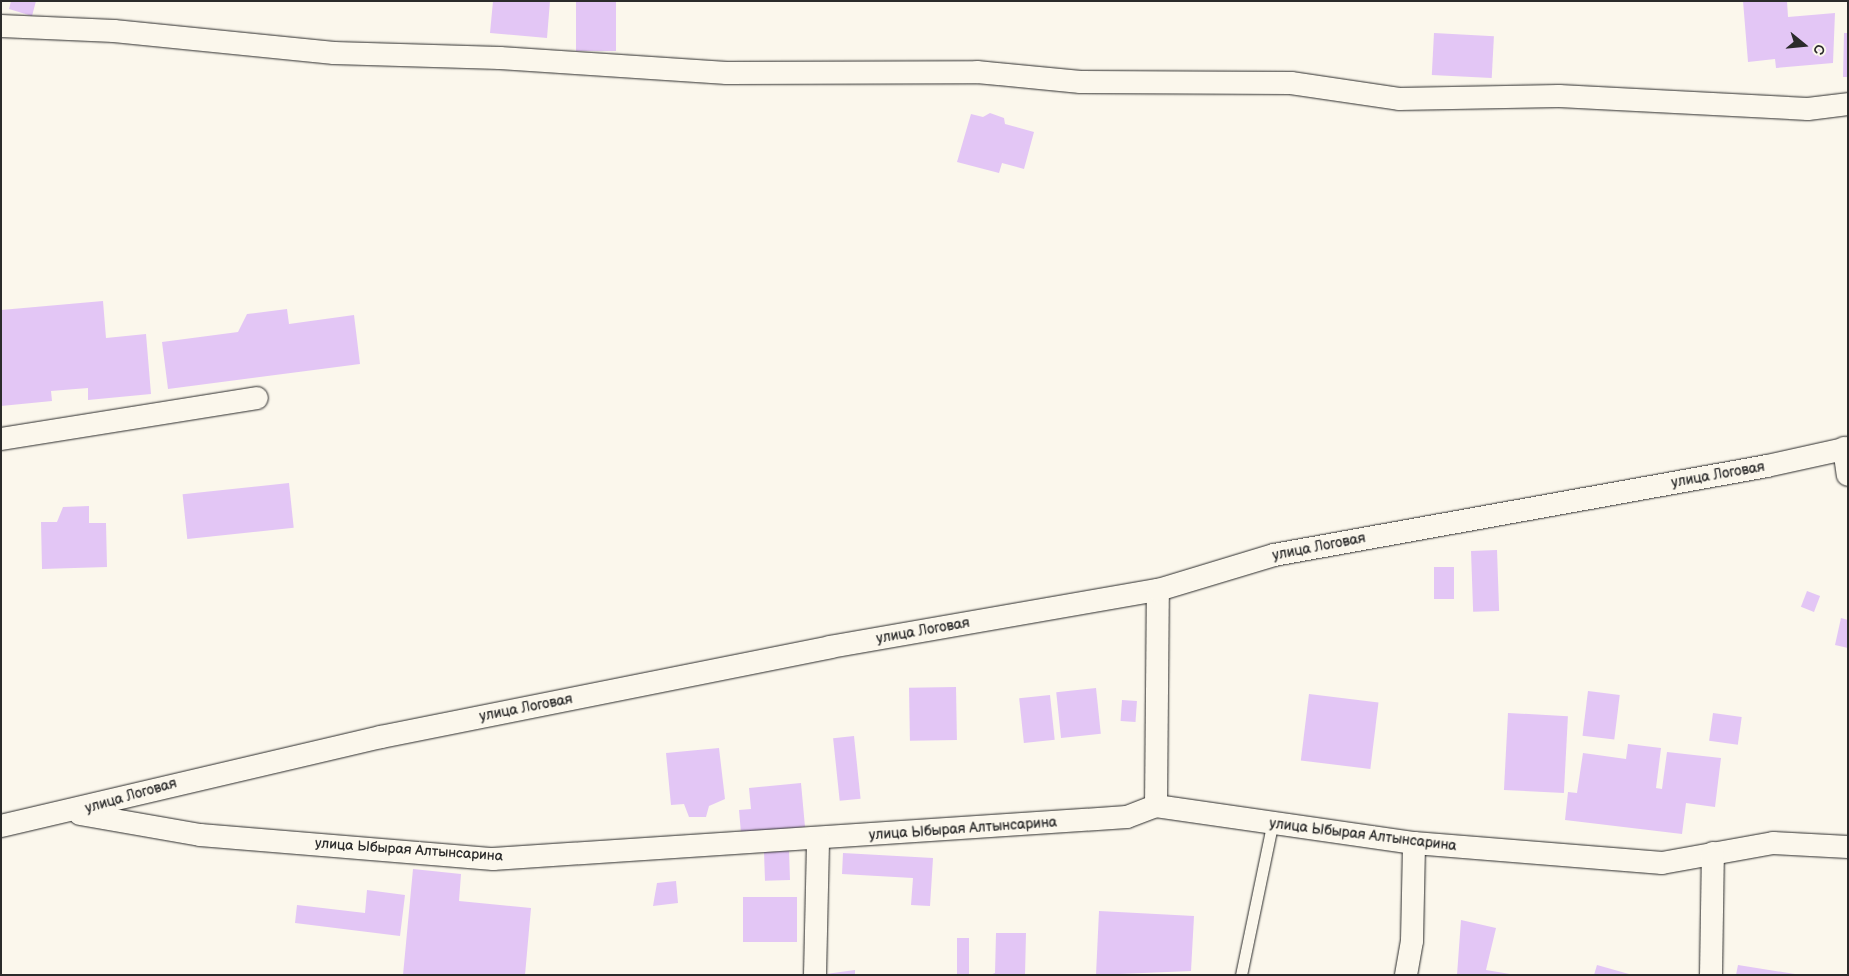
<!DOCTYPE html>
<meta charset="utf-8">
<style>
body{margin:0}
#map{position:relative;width:1849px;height:976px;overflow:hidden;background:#fbf7ec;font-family:"Balsamiq Sans",sans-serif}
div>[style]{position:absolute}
.building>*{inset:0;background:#e3c6f5;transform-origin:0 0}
.roads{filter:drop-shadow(0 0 1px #2b2b2b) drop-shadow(0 0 1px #2b2b2b)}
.service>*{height:11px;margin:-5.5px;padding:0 5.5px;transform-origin:5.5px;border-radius:5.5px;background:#fbf7ec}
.minor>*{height:22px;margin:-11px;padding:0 11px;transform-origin:11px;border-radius:11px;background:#fbf7ec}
span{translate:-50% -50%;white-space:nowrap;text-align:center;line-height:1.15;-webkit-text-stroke:4px #fbf7ec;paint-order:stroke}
.street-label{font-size:14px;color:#2b2b2b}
.frame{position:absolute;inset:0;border:2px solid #2b2b2b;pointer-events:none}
.north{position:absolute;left:1779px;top:20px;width:50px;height:50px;-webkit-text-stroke:4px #fbf7ec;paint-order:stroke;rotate:107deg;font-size:14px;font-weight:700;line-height:20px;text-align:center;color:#2b2b2b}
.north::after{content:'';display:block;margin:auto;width:18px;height:22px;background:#2b2b2b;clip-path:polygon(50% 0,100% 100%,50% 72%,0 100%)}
</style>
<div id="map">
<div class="building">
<i style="clip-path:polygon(11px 1px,36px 1px,32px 16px,9px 9px)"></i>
<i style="clip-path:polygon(493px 1px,550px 1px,547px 38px,490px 33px)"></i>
<i style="left:576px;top:1px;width:40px;height:50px"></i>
<i style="clip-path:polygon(1743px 1px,1787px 1px,1788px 17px,1835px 13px,1833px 63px,1776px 68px,1775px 59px,1748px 62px)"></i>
<i style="left:1434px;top:33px;width:60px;height:42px;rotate:3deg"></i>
<i style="clip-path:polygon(1844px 33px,1848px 33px,1848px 77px,1843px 77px)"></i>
<i style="clip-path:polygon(990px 113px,1004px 118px,1005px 124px,1034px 132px,1024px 169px,1002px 163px,999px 173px,957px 162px,971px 114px,983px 117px)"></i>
<i style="clip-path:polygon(103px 301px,106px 338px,146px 334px,151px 394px,88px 400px,88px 388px,51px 391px,52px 401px,1px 406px,1px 310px)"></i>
<i style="clip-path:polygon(287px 309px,289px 324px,354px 315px,360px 364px,168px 389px,162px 342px,238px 332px,247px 314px)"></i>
<i style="left:289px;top:483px;width:45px;height:107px;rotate:84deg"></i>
<i style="clip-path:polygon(89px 506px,89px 523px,106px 523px,107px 567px,42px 569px,41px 522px,57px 522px,63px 507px)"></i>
<i style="left:1497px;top:550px;width:61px;height:26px;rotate:88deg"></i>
<i style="left:1434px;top:567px;width:20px;height:32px"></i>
<i style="left:1807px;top:591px;width:14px;height:17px;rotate:21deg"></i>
<i style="clip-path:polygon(1841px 618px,1848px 620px,1848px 648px,1835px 645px)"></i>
<i style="left:956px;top:687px;width:53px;height:47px;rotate:89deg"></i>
<i style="left:1096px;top:688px;width:46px;height:40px;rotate:84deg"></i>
<i style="left:1588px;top:691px;width:32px;height:45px;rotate:7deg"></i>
<i style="left:1309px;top:694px;width:70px;height:67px;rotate:7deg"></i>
<i style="left:1050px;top:695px;width:45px;height:31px;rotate:84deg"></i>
<i style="left:1122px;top:700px;width:15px;height:21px;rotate:4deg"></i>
<i style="left:1508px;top:713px;width:60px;height:77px;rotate:3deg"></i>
<i style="left:1713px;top:713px;width:29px;height:28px;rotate:8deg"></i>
<i style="left:854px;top:736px;width:63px;height:21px;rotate:84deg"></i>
<i style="clip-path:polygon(1628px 744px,1661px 748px,1656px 788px,1662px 789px,1667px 752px,1721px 758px,1715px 807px,1686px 803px,1682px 834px,1565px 820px,1568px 792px,1577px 793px,1583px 753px,1626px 759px)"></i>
<i style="clip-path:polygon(719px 748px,725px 799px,709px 806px,706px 817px,689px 817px,684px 804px,671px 805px,666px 753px)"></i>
<i style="clip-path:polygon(801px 783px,805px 827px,741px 833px,739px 810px,751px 809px,749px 788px)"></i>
<i style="left:789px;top:851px;width:29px;height:25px;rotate:88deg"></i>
<i style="clip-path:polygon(843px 853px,933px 858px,930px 906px,911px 905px,913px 878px,842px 874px)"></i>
<i style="clip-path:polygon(413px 869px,461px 874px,459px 901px,531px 908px,525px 975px,403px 975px)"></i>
<i style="clip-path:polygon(676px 881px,678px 903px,653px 906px,657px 883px)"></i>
<i style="clip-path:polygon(367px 890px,405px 895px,400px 936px,295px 923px,297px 905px,365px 913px)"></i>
<i style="left:743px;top:897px;width:54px;height:45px"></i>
<i style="clip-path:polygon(1099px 911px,1194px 916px,1191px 971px,1096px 975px)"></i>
<i style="clip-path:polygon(1461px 920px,1496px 928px,1486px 970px,1516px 975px,1457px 975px)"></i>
<i style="clip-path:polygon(996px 933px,1026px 933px,1025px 975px,990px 975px,995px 973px)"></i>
<i style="left:957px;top:938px;width:12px;height:37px"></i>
<i style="clip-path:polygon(1597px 965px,1629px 974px,1628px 975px,1594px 975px)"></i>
<i style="clip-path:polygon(1738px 965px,1795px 974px,1795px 975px,1736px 975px)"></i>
<i style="clip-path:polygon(855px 970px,855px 975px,826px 975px,826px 974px)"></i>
</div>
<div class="roads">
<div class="service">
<i style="left:1241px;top:975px;width:153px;rotate:-78.3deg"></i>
</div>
<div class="minor">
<i style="left:1px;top:26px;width:113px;rotate:2.5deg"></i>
<i style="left:114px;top:31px;width:221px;rotate:5.7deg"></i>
<i style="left:334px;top:53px;width:166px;rotate:1.7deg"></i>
<i style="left:500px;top:58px;width:227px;rotate:3.8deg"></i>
<i style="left:727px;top:73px;width:250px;rotate:-0.2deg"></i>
<i style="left:977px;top:72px;width:104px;rotate:5.5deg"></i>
<i style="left:1081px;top:82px;width:210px;rotate:0.3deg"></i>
<i style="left:1291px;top:83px;width:109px;rotate:8.4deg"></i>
<i style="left:1399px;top:99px;width:160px;rotate:-1.1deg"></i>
<i style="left:1559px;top:96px;width:249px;rotate:3deg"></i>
<i style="left:1808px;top:109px;width:40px;rotate:-7.1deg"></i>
<i style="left:1px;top:439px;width:259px;rotate:-9.1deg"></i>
<i style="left:1844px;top:448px;width:27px;rotate:82deg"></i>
<i style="left:1156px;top:806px;width:216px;rotate:-89.5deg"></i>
<i style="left:80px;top:814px;width:122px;rotate:9.9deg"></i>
<i style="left:200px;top:835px;width:294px;rotate:4.7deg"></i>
<i style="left:493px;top:859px;width:635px;rotate:-3.79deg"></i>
<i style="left:1127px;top:817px;width:31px;rotate:-21deg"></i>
<i style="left:1156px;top:806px;width:261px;rotate:8.2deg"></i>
<i style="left:1414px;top:843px;width:249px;rotate:4.6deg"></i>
<i style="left:1662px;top:863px;width:113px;rotate:-10.2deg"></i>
<i style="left:1773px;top:843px;width:75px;rotate:3.1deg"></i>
<i style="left:1px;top:826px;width:390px;rotate:-13.2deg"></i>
<i style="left:381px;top:737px;width:458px;rotate:-11.3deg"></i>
<i style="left:830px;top:647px;width:333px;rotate:-9.9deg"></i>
<i style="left:1158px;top:590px;width:121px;rotate:-16.8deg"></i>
<i style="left:1274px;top:555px;width:501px;rotate:-10.23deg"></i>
<i style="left:1767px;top:466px;width:83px;rotate:-12.5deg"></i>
<i style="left:815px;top:975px;width:135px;rotate:-88.7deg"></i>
<i style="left:1406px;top:975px;width:35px;rotate:-80deg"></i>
<i style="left:1412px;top:941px;width:98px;rotate:-88.8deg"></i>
<i style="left:1711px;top:975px;width:122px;rotate:-89.1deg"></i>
</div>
</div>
<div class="street-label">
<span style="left:1718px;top:475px;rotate:-10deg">улица Логовая</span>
<span style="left:1319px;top:547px;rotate:-11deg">улица Логовая</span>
<span style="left:923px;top:631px;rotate:-10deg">улица Логовая</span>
<span style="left:526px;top:708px;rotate:-11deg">улица Логовая</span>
<span style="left:131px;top:796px;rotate:-16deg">улица Логовая</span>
<span style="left:963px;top:829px;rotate:-4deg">улица Ыбырая Алтынсарина</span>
<span style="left:1363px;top:835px;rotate:7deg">улица Ыбырая Алтынсарина</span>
<span style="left:409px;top:850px;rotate:4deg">улица Ыбырая Алтынсарина</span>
</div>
<div class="frame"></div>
<div class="north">С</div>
</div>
